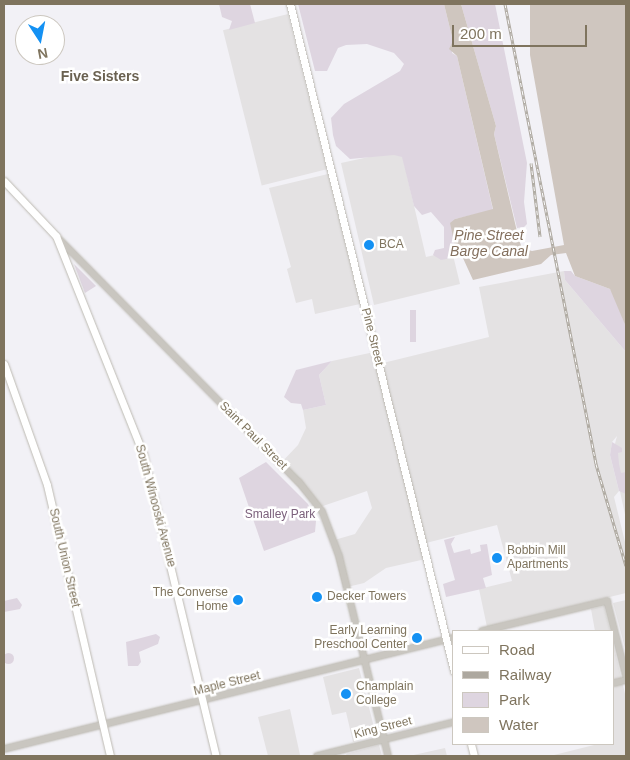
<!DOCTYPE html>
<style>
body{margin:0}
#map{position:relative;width:630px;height:760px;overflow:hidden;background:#f2f1f6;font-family:Helvetica,sans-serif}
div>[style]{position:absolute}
.built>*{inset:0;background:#e4e2e3;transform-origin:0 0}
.green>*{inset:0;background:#ded5e0;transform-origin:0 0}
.round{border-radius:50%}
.water>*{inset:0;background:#cfc6bf}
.roads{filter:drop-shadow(0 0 1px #bdbab2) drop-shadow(0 0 1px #bdbab2)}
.tertiary>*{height:6px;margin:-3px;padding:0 3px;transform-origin:3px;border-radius:3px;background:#c9c6c0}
.secondary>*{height:7px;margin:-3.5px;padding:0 3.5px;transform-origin:3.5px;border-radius:3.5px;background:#fff}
.rail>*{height:3px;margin-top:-1.5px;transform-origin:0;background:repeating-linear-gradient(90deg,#fff 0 4px,#ada89f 0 8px);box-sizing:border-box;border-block:1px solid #ada89f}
.dots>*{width:14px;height:14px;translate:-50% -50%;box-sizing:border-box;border:2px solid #fff;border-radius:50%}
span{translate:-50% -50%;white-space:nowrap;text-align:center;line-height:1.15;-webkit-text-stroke:5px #fff;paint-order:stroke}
.poi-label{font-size:12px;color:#7f745e}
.left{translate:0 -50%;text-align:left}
.right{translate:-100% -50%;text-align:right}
.street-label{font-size:12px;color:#7f745e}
.park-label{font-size:12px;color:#7c617c}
.neighbourhood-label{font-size:14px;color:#6a6150;font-weight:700}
.water-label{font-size:14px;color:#836f5d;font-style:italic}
.frame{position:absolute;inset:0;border:5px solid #7f745e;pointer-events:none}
.legend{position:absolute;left:452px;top:630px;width:162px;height:115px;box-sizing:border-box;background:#fff;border:1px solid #ccc7bf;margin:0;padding:6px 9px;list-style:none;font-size:15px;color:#7f745e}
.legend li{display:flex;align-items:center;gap:10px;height:25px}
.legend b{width:25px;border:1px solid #ccc7bf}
.north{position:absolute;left:15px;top:15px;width:50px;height:50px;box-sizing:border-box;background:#fff;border:1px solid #ccc7bf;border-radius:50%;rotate:169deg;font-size:14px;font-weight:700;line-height:20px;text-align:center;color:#7f745e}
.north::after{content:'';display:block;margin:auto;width:18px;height:22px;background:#1491f3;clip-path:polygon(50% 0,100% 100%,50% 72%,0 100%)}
.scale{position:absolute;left:452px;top:25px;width:135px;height:22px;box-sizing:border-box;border:2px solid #7f745e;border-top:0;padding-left:6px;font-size:15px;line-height:18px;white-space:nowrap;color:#7f745e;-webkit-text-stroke:4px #fff;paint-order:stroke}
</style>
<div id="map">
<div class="built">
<i style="left:288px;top:14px;width:160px;height:67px;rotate:76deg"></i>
<i style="clip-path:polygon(401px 150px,426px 257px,452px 251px,460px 284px,374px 305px,341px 163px)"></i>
<i style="clip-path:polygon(328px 174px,360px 304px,315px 314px,312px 299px,296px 303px,287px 269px,291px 267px,269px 188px)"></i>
<i style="clip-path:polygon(564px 271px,565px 280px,626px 352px,626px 519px,612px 455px,617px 436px,612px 442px,610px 455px,619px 491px,614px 497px,626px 546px,626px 593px,487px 627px,479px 589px,512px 581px,497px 525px,426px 543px,430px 558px,386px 568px,364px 583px,343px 588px,331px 541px,355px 534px,372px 508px,367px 491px,317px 508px,278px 466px,298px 445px,306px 428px,303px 410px,326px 405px,319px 375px,332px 361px,379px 351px,383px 363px,489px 337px,479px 287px)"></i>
<i style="clip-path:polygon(626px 600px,626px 652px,613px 603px)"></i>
<i style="clip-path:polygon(604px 606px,610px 631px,595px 631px,591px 609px)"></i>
<i style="clip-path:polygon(614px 647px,626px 698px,626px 756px,550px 756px,598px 744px,614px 744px)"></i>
<i style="clip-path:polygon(359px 668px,376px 735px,353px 742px,346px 712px,332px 715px,323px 677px)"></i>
<i style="clip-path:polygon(290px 709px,300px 755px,268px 756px,258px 717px)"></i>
<i style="clip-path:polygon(379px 745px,382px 756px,347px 756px,346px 754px)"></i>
<i style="clip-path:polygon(445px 748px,447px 756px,409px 756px)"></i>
</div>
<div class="green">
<i style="clip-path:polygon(219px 4px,250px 4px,255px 23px,229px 30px,232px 21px,222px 17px)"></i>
<i style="clip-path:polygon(298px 4px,444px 4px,453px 41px,452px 53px,457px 56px,493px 210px,455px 219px,462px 256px,441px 260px,433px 255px,435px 250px,444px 248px,444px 227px,431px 212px,422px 215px,414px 206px,402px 157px,394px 155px,350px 159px,336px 146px,333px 135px,331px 118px,344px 104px,400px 71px,404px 64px,394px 53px,367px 44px,346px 45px,338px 48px,327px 71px,315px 71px)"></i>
<i style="clip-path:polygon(461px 4px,495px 4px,527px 163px,524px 202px,527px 224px,524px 227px,517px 228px,494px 134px,496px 126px)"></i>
<i style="clip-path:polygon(74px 264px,96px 286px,85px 293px)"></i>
<i style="clip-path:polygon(564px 271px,571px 271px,575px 276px,610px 289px,613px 293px,626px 327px,626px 352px,565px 280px)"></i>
<i style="left:410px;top:310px;width:6px;height:32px"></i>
<i style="clip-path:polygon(332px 361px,319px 375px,326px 405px,303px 410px,301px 404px,291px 403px,284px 397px,296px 370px)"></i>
<i style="clip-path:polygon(612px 442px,622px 448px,622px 452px,618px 453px,619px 464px,621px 473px,626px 472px,626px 494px,619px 491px,610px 455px)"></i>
<i style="clip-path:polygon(266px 462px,308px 504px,316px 521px,315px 532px,264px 551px,239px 478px)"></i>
<i style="clip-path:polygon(455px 537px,451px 544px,454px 553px,470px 549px,471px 554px,481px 551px,480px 545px,487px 544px,492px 575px,483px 578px,486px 588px,446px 597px,443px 584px,455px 580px,444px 540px)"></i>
<i style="clip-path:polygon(17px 598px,22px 605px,20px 609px,4px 612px,4px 601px)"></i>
<i style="clip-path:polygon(156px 634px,160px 637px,158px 644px,139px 652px,141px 662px,138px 666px,128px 666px,126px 642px)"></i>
<i class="round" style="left:2.5px;top:652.5px;width:11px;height:11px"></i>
</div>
<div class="water">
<i style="clip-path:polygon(444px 4px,461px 4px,496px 126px,494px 134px,519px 240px,522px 248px,532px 251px,564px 245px,530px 55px,530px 4px,626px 4px,626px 327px,610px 289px,575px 276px,566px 253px,551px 255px,541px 264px,473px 280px,462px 256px,456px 251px,450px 223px,455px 219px,493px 209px,457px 56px,449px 49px,453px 41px)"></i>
</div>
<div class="roads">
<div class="tertiary">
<i style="left:57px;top:237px;width:344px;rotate:45.4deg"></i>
<i style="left:299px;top:482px;width:37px;rotate:52deg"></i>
<i style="left:322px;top:511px;width:48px;rotate:69.3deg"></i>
<i style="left:339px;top:556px;width:206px;rotate:76.2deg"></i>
<i style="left:482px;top:631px;width:129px;rotate:-13.5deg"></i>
<i style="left:607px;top:601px;width:77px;rotate:75.8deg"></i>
<i style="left:614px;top:683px;width:12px;rotate:-14deg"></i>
<i style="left:4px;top:749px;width:463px;rotate:-13.9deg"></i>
<i style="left:317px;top:756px;width:141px;rotate:-13.9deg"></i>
</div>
<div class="secondary">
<i style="left:290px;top:4px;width:687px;rotate:76.19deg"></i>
<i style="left:4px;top:181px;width:76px;rotate:46.6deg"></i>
<i style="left:56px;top:236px;width:234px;rotate:68.2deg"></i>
<i style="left:143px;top:453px;width:312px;rotate:76.5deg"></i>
<i style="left:4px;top:364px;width:128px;rotate:70.4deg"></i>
<i style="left:47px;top:485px;width:278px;rotate:76.9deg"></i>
<i style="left:471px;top:744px;width:12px;rotate:76deg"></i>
</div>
</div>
<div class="rail">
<i style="left:505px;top:4px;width:469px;rotate:78.8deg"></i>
<i style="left:596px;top:464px;width:106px;rotate:73.6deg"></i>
<i style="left:531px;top:163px;width:74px;rotate:83deg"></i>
</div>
<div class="dots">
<i style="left:369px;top:245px;background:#1491f3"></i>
<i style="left:497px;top:558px;background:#1491f3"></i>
<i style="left:317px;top:597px;background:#1491f3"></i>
<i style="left:238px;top:600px;background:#1491f3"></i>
<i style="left:417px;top:638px;background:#1491f3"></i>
<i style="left:346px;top:694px;background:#1491f3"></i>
</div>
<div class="poi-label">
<span class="left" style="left:379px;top:245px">BCA</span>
<span class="left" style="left:507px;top:558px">Bobbin Mill<br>Apartments</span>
<span class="right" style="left:228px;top:600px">The Converse<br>Home</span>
<span class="left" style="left:327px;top:597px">Decker Towers</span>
<span class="right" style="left:407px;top:638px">Early Learning<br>Preschool Center</span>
<span class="left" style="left:356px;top:694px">Champlain<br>College</span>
</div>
<div class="street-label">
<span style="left:372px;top:337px;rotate:76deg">Pine Street</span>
<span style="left:253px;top:436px;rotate:45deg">Saint Paul Street</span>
<span style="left:155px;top:506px;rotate:75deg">South Winooski Avenue</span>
<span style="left:64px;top:558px;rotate:77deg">South Union Street</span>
<span style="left:227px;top:684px;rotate:-14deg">Maple Street</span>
<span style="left:383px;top:728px;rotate:-14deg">King Street</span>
</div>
<div class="park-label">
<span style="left:280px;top:515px">Smalley Park</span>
</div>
<div class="neighbourhood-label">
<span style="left:100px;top:76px">Five Sisters</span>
</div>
<div class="water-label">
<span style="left:489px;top:243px">Pine Street<br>Barge Canal</span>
</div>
<div class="frame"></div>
<ul class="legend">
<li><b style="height:6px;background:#fff"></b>Road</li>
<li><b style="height:6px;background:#ada89f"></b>Railway</li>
<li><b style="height:14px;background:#ded5e0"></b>Park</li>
<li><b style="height:14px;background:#cfc6bf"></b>Water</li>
</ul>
<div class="north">N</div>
<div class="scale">200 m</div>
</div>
